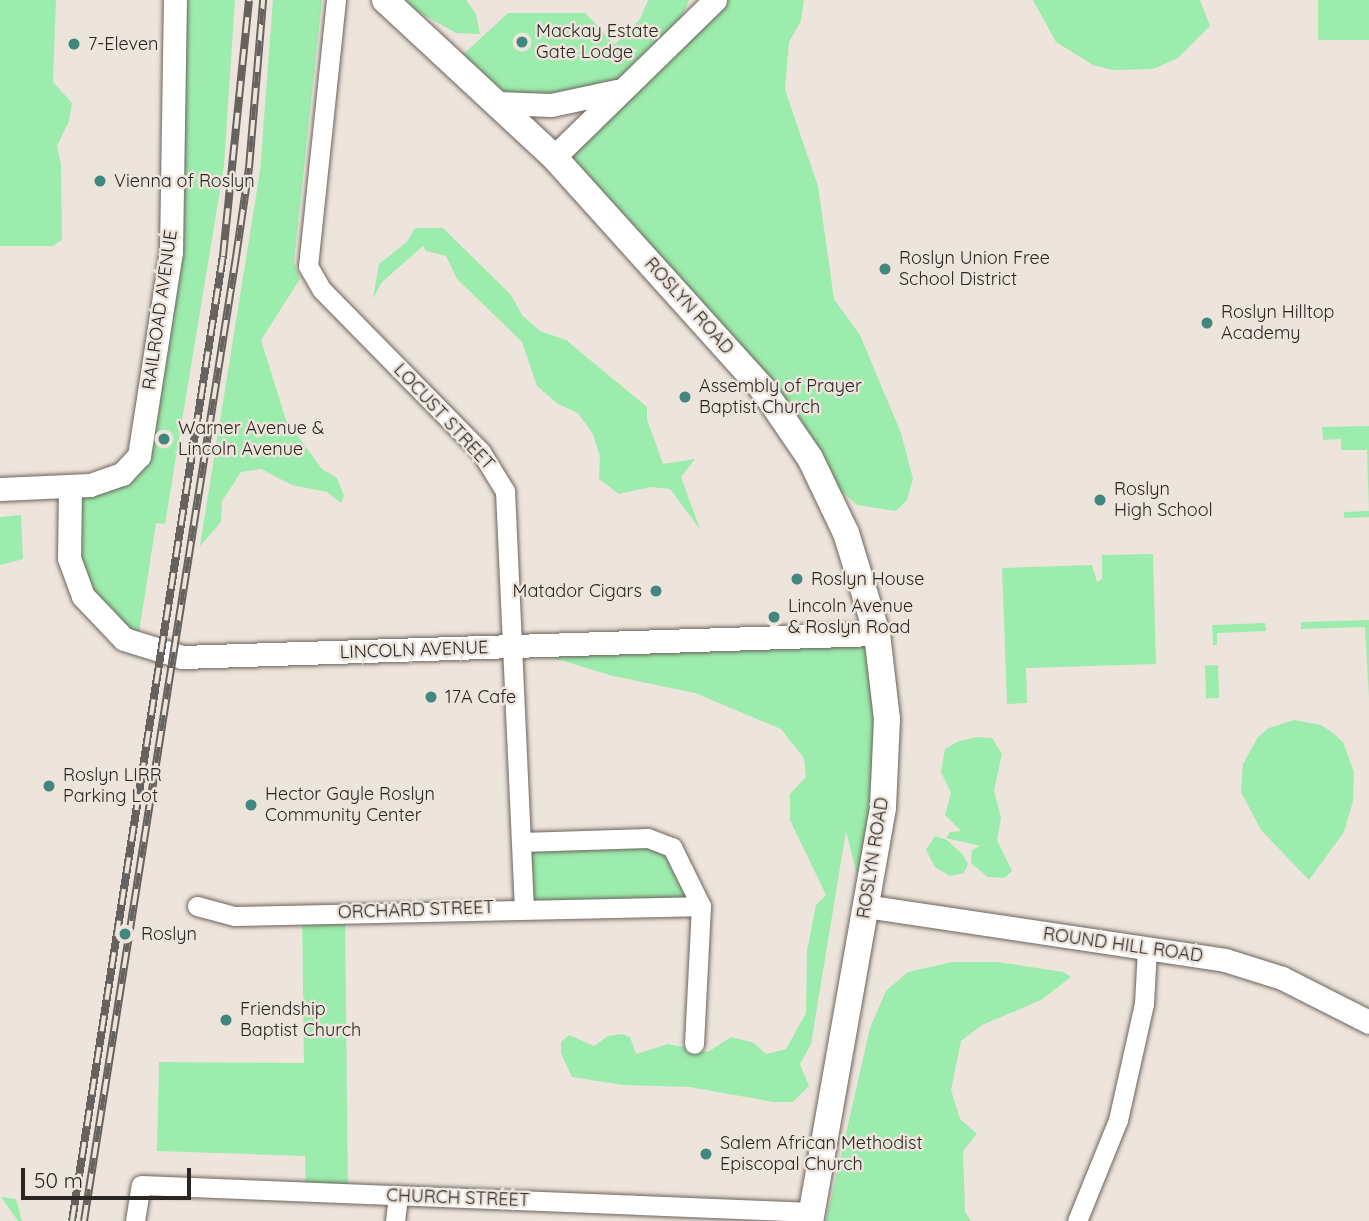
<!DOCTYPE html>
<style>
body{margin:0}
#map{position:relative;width:1369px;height:1221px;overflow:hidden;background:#ede4db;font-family:Quicksand,sans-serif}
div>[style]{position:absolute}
.green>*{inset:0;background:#9cecad;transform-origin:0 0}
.roads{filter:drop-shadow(0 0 2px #6c645d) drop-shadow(0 0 2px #6c645d)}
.minor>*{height:19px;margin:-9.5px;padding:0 9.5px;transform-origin:9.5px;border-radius:9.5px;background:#fff}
.tertiary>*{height:23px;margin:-11.5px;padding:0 11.5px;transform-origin:11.5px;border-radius:11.5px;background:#fff}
.secondary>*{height:26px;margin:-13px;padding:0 13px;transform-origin:13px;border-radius:13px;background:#fff}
.rail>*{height:8px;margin-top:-4px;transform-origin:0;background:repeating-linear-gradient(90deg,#ede4db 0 16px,#66625d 0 32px);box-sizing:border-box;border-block:2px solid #66625d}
.dots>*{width:19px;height:19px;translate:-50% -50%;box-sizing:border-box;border:4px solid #ede4db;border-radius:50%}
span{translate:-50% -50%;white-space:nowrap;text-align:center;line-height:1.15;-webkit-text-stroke:5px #ede4db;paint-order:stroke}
.poi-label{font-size:18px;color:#292623}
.left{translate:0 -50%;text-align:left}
.right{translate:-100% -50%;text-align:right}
.street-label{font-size:18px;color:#292623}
.scale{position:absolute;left:21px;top:1168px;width:170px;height:32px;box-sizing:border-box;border:4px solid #292623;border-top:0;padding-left:9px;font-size:21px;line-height:24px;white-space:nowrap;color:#292623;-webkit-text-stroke:5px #ede4db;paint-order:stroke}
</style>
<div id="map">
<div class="green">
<i style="clip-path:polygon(0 0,56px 0,53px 82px,72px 103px,69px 121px,57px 146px,61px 164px,62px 240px,53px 246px,0 246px)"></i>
<i style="clip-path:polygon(175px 0,235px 0,224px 166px,165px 524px,156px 523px,137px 646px,83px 596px,70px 489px,132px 465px,154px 354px)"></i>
<i style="clip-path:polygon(273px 0,322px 0,294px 262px,300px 279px,261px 340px,286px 420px,322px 469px,337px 478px,344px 496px,341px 503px,327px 492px,292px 485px,261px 469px,241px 472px,222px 501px,221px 522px,200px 546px,260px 171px)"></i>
<i style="clip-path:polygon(397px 0,466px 0,476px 14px,480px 34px,456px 33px)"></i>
<i style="clip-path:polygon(648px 0,689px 0,680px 22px,715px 0,804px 0,801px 21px,789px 42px,785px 90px,818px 186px,834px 299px,860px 335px,901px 433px,913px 479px,907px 500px,896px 511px,857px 505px,816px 468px,554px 157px,618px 92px,513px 105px,454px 63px,508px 13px,585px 13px,615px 44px,640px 19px)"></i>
<i style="clip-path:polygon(1033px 0,1200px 0,1210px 26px,1178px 58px,1153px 69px,1113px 70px,1093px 65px,1056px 42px)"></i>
<i style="left:1318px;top:0;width:51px;height:40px"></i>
<i style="clip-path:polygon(415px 228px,443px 228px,511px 295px,522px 315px,540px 331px,566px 340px,647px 407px,647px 419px,663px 464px,695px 459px,681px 477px,700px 529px,670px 489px,651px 487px,619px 494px,599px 479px,600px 457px,593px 434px,578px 413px,558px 404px,537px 386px,522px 342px,457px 279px,446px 256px,426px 251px,423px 246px,381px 283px,373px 299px,379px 264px,407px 242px)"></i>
<i style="clip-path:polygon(1369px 426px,1369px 517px,1344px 518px,1344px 512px,1369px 511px,1367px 450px,1341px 450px,1341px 439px,1323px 440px,1322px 427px)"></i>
<i style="clip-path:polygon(21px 515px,23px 559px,0 565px,0 517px)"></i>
<i style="clip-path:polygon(1153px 554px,1156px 664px,1026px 668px,1027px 703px,1007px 704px,1002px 568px,1092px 565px,1097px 582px,1102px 579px,1102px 555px)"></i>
<i style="clip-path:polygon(1369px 620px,1369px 698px,1365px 627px,1301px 629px,1301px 622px)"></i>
<i style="clip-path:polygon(1265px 623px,1266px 631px,1217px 633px,1217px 645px,1213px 645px,1212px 625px)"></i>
<i style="clip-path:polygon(877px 634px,887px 710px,865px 906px,846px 831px,811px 1044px,800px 1064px,809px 1086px,793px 1102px,773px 1102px,690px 1087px,623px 1085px,572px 1077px,561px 1053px,561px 1042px,569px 1035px,594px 1046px,608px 1036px,622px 1034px,630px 1037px,636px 1054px,668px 1044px,708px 1052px,731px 1037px,754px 1043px,766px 1054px,786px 1049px,806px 1013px,807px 951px,816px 905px,826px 895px,790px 820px,790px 794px,806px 777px,804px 758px,781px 729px,695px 693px,613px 676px,514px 646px)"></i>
<i style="left:1218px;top:665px;width:33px;height:13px;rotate:88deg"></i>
<i style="clip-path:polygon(1294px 720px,1321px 725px,1333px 733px,1343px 742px,1354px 772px,1353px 801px,1344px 832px,1309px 880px,1261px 830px,1241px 792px,1243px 764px,1258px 737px,1269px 728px)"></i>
<i style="clip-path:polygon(978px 737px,992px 738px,1002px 754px,994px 790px,1001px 818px,997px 840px,1012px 871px,1004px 878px,988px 877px,971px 863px,972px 850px,980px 846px,946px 838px,950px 832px,961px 831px,945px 815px,951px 793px,941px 772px,945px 749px,959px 741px)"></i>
<i style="clip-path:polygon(935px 836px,947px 840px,963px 855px,968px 864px,964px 873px,950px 876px,935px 867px,926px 850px)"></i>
<i style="clip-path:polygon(661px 841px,701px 906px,524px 907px,521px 842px)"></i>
<i style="clip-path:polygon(345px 912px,348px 1193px,306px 1191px,305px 1156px,157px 1151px,159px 1062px,304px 1063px,302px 913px)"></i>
<i style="clip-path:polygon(952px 962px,998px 962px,1063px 972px,1071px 977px,1041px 1000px,982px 1025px,961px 1041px,951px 1090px,960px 1119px,977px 1134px,963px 1151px,965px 1212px,971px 1221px,826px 1221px,870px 1028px,886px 991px,908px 972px)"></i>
<i style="clip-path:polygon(1px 1197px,16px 1199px,22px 1221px,18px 1221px)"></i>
</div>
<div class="roads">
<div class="minor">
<i style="left:336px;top:0;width:267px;rotate:96deg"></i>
<i style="left:308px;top:266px;width:28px;rotate:60deg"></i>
<i style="left:322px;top:290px;width:227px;rotate:45.5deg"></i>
<i style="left:481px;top:452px;width:46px;rotate:58.4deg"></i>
<i style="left:505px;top:491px;width:416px;rotate:87.4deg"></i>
<i style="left:521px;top:842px;width:127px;rotate:-1.8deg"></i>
<i style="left:648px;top:838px;width:26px;rotate:21deg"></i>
<i style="left:672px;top:847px;width:66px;rotate:63.8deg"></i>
<i style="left:701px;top:906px;width:138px;rotate:92.9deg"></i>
<i style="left:197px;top:906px;width:39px;rotate:15deg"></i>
<i style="left:235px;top:916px;width:466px;rotate:-1.2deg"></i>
<i style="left:135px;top:1221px;width:36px;rotate:-81deg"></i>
<i style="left:141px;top:1185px;width:672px;rotate:2.3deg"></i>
<i style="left:395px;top:1221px;width:26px;rotate:-83deg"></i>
<i style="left:1077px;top:1221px;width:109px;rotate:-67.9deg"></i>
<i style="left:1118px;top:1120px;width:119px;rotate:-77.4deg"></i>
<i style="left:1144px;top:1004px;width:55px;rotate:-86.9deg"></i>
</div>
<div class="tertiary">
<i style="left:497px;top:103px;width:54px;rotate:2.1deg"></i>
<i style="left:551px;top:105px;width:67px;rotate:-12deg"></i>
<i style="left:554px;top:157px;width:225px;rotate:-44.3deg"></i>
<i style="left:0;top:489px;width:90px;rotate:-2.5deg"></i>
<i style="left:90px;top:485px;width:34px;rotate:-19deg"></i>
<i style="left:122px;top:474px;width:25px;rotate:-47deg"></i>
<i style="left:139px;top:456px;width:206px;rotate:-81.1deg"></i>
<i style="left:171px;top:252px;width:252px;rotate:-89.1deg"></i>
<i style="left:70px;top:489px;width:69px;rotate:90.8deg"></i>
<i style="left:69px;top:558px;width:40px;rotate:69.8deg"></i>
<i style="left:83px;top:596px;width:59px;rotate:46.4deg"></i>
<i style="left:124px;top:639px;width:61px;rotate:17.2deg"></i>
<i style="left:182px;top:657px;width:695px;rotate:-1.9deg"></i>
<i style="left:865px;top:906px;width:364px;rotate:8.5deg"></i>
<i style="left:1225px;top:960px;width:60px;rotate:17.5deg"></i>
<i style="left:1282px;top:978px;width:97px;rotate:26.8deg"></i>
</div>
<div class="secondary">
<i style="left:385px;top:0;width:231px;rotate:42.9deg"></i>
<i style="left:554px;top:157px;width:311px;rotate:48deg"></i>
<i style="left:762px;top:388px;width:85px;rotate:55.6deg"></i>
<i style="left:810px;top:458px;width:83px;rotate:64.4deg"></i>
<i style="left:846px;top:533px;width:106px;rotate:72.9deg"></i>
<i style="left:877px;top:634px;width:86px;rotate:83.3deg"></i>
<i style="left:887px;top:719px;width:89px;rotate:92.6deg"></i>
<i style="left:883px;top:808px;width:419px;rotate:100deg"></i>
</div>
</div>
<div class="rail">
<i style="left:72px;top:1221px;width:977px;rotate:-81.11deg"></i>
<i style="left:223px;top:256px;width:257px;rotate:-84.2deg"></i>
<i style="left:84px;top:1221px;width:976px;rotate:-81.04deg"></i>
<i style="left:236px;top:257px;width:90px;rotate:-81.7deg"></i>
<i style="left:249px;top:168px;width:169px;rotate:-85.2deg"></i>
</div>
<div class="dots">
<i style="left:522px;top:42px;background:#41877f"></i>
<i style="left:74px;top:44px;background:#41877f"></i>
<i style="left:100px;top:181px;background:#41877f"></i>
<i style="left:885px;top:269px;background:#41877f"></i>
<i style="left:1207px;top:323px;background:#41877f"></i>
<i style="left:685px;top:397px;background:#41877f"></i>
<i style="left:164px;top:439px;background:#41877f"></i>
<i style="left:1100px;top:500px;background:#41877f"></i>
<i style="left:797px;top:579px;background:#41877f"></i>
<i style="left:656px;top:591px;background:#41877f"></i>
<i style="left:774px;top:617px;background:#41877f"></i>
<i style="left:431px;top:697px;background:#41877f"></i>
<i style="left:49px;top:786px;background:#41877f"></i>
<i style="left:251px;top:805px;background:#41877f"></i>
<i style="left:125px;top:934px;background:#41877f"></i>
<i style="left:226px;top:1020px;background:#41877f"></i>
<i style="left:706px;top:1154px;background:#41877f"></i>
</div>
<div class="poi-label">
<span class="left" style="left:536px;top:42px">Mackay Estate<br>Gate Lodge</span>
<span class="left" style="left:88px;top:44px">7-Eleven</span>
<span class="left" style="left:114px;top:181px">Vienna of Roslyn</span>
<span class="left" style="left:899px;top:269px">Roslyn Union Free<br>School District</span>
<span class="left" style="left:1221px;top:323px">Roslyn Hilltop<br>Academy</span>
<span class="left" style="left:699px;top:397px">Assembly of Prayer<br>Baptist Church</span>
<span class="left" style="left:178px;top:439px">Warner Avenue &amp;<br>Lincoln Avenue</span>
<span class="left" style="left:1114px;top:500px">Roslyn<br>High School</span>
<span class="left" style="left:811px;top:579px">Roslyn House</span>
<span class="right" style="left:642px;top:591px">Matador Cigars</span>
<span class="left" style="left:788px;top:617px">Lincoln Avenue<br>&amp; Roslyn Road</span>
<span class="left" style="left:445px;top:697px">17A Cafe</span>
<span class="left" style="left:63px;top:786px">Roslyn LIRR<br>Parking Lot</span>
<span class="left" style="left:265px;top:805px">Hector Gayle Roslyn<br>Community Center</span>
<span class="left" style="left:141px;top:934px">Roslyn</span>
<span class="left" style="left:240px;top:1020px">Friendship<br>Baptist Church</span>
<span class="left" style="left:720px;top:1154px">Salem African Methodist<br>Episcopal Church</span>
</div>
<div class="street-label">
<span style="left:689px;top:306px;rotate:48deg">ROSLYN ROAD</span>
<span style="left:160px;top:310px;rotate:-82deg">RAILROAD AVENUE</span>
<span style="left:444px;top:417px;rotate:47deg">LOCUST STREET</span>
<span style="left:414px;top:650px;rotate:-2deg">LINCOLN AVENUE</span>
<span style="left:873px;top:858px;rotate:-81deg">ROSLYN ROAD</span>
<span style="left:416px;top:910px;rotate:-2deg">ORCHARD STREET</span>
<span style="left:1123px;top:945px;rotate:8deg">ROUND HILL ROAD</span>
<span style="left:458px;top:1198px;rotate:2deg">CHURCH STREET</span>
</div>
<div class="scale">50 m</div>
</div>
